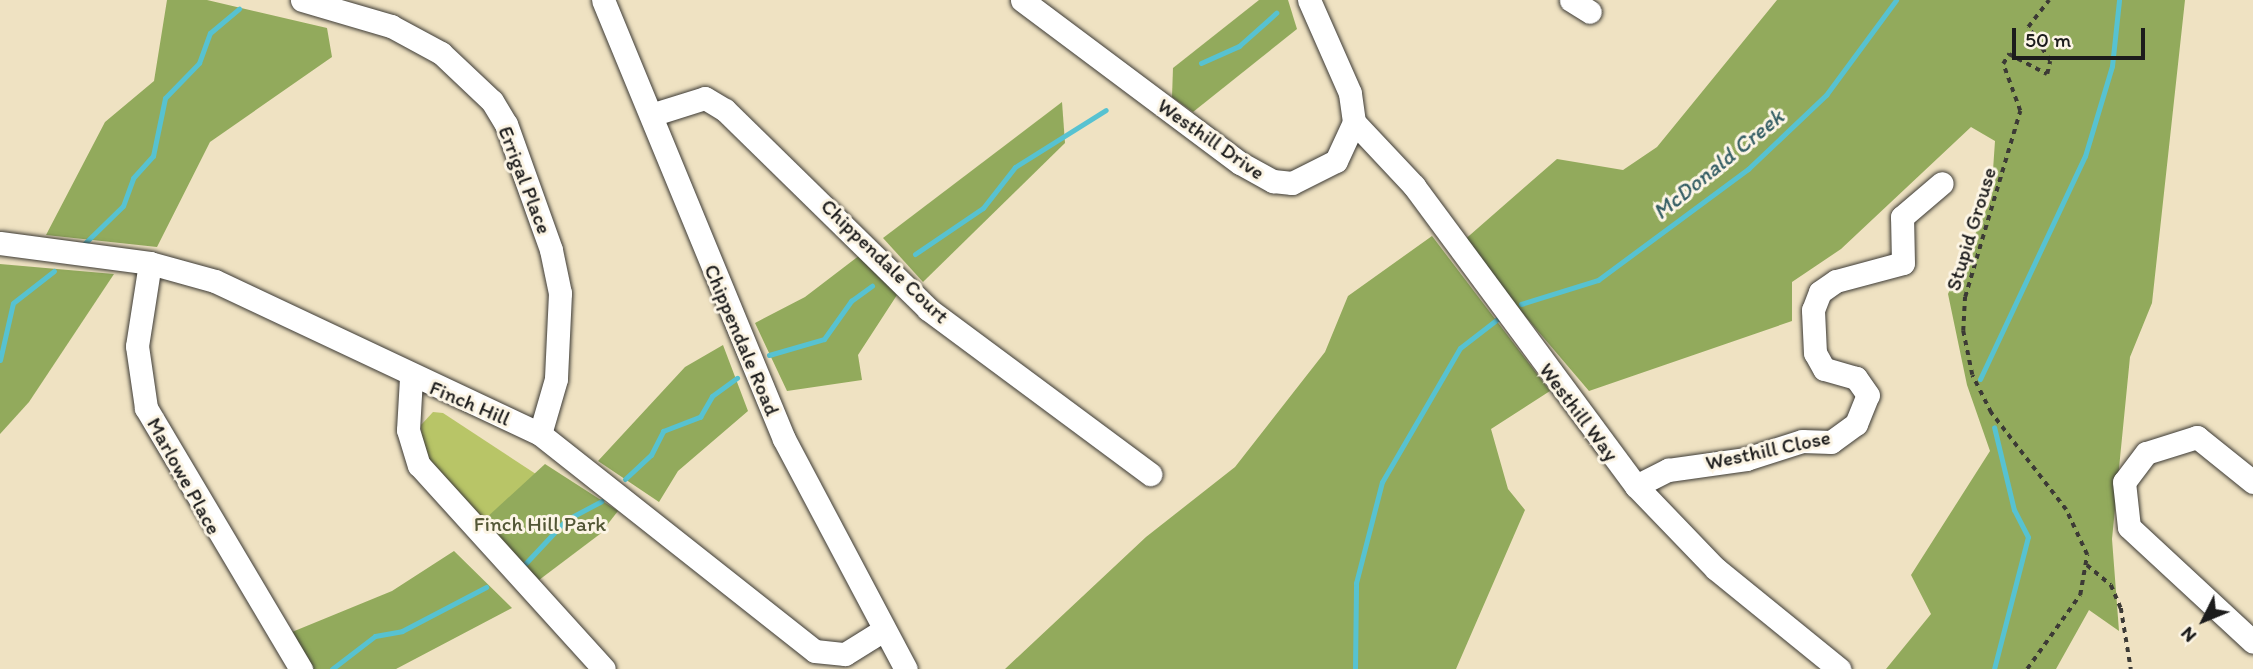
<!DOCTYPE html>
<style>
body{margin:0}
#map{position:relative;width:2253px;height:669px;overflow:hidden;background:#efe2c2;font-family:Itim,sans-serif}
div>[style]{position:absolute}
.green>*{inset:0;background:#b8c567}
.forest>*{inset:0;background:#92aa5c}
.stream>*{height:5px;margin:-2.5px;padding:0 2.5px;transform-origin:2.5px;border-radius:2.5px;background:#57c2d1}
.path>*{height:3.5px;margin-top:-1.75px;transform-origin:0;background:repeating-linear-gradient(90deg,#3c3a35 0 5px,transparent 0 10px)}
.roads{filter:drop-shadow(0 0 2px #3c3a35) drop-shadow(0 0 2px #3c3a35)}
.minor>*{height:23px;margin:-11.5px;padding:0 11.5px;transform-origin:11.5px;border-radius:11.5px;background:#fff}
span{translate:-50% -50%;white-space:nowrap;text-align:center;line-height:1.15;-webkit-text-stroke:6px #fcf5e5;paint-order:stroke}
.street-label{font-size:21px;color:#1c1c1c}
.park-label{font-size:21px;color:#535736}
.water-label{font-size:23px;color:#345e64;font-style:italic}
.north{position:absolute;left:2169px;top:585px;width:70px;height:70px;-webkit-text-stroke:5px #fcf5e5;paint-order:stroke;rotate:227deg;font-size:19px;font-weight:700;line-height:28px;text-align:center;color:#1c1c1c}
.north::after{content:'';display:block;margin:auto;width:24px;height:32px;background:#1c1c1c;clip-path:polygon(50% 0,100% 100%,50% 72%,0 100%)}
.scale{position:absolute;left:2012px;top:28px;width:133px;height:32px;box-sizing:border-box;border:4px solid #1c1c1c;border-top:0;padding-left:9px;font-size:21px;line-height:24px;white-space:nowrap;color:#1c1c1c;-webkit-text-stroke:5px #fcf5e5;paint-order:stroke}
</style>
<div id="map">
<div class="green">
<i style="clip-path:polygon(433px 412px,443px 413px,603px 518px,539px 580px,423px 452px,421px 425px)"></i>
</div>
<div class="forest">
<i style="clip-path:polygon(167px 0,207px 0,327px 28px,332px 57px,210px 142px,157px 247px,46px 235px,105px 122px,154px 81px)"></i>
<i style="clip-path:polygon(1259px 0,1288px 0,1297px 29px,1193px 112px,1172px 97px,1173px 68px)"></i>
<i style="clip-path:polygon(1777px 0,2185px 0,2152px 303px,2130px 357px,2112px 539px,2119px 631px,2089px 610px,2056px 669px,1886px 669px,1931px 614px,1911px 575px,1990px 451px,1967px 385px,1948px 294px,1991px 199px,1995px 141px,1971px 127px,1841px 249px,1792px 282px,1792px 321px,1589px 391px,1462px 242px,1557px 159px,1623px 170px,1657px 147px)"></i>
<i style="clip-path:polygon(1062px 102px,1065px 143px,923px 282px,883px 238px)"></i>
<i style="clip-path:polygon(1432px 236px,1550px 391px,1491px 429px,1508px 489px,1525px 510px,1456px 669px,1005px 669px,1146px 537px,1235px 467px,1325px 352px,1348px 296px)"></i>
<i style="clip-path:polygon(860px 255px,897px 295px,858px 355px,862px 380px,787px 391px,755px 323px,805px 297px)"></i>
<i style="clip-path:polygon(0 264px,114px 274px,29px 402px,0 434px)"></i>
<i style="clip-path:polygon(723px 345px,748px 411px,678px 471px,659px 502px,598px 461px,685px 367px)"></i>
<i style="clip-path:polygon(545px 464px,618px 511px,600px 534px,539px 580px,485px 519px)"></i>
<i style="clip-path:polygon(454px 551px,512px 608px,396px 669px,313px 669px,292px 632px,392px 591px)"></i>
</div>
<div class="stream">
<i style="left:1201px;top:63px;width:42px;rotate:-24.1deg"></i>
<i style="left:1239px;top:46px;width:50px;rotate:-41.7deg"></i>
<i style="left:84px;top:244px;width:54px;rotate:-44.3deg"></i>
<i style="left:123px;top:206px;width:30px;rotate:-70deg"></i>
<i style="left:133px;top:178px;width:30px;rotate:-48deg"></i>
<i style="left:153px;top:156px;width:59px;rotate:-78.3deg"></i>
<i style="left:165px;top:98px;width:49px;rotate:-45.8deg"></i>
<i style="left:199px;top:63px;width:32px;rotate:-70deg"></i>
<i style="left:210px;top:33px;width:38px;rotate:-40deg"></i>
<i style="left:915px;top:254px;width:82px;rotate:-34.1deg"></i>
<i style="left:983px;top:208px;width:52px;rotate:-52deg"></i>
<i style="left:1015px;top:167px;width:107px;rotate:-32.1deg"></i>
<i style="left:1521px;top:304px;width:81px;rotate:-17.3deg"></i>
<i style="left:1598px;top:280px;width:187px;rotate:-36.5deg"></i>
<i style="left:1748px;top:169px;width:108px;rotate:-43.5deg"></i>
<i style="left:1826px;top:95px;width:118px;rotate:-53.6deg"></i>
<i style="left:769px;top:355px;width:57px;rotate:-16.2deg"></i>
<i style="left:824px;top:339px;width:47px;rotate:-54.6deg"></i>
<i style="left:851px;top:301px;width:26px;rotate:-36deg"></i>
<i style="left:0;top:360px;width:58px;rotate:-77.2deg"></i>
<i style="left:13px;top:303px;width:52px;rotate:-38deg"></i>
<i style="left:1980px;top:379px;width:246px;rotate:-64.8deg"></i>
<i style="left:2085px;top:156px;width:94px;rotate:-73.3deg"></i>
<i style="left:2112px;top:66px;width:66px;rotate:-83.9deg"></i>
<i style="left:625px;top:479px;width:35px;rotate:-43deg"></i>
<i style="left:651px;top:455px;width:27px;rotate:-63deg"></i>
<i style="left:663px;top:431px;width:40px;rotate:-21deg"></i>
<i style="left:700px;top:417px;width:24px;rotate:-60deg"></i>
<i style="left:712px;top:396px;width:31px;rotate:-36deg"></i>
<i style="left:523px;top:566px;width:63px;rotate:-46.9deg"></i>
<i style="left:566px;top:520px;width:40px;rotate:-28deg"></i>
<i style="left:332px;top:669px;width:54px;rotate:-37.5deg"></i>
<i style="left:375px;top:636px;width:27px;rotate:-10deg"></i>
<i style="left:402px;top:631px;width:95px;rotate:-27.6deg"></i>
<i style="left:1355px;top:669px;width:86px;rotate:-89.3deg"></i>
<i style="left:1356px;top:583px;width:104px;rotate:-75.6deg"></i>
<i style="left:1382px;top:482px;width:155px;rotate:-59.8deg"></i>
<i style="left:1460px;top:348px;width:49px;rotate:-37.6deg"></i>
<i style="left:1994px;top:669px;width:136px;rotate:-75.6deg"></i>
<i style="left:2028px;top:537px;width:30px;rotate:-117deg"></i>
<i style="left:2014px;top:510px;width:85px;rotate:-103.5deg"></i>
</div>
<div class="path">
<i style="left:2087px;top:565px;width:31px;rotate:40deg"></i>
<i style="left:2111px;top:585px;width:25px;rotate:67deg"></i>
<i style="left:2121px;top:608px;width:62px;rotate:80.7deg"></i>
<i style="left:2027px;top:669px;width:91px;rotate:-54.4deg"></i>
<i style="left:2080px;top:595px;width:41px;rotate:-80.1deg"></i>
<i style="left:2087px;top:555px;width:50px;rotate:-115deg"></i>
<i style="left:2066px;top:510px;width:123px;rotate:-127.7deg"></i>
<i style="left:1991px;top:413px;width:42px;rotate:-116.6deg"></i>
<i style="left:1972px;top:375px;width:45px;rotate:-101.6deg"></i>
<i style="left:1963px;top:331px;width:34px;rotate:-87deg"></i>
<i style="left:1965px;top:297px;width:194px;rotate:-73.5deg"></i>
<i style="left:2020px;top:111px;width:50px;rotate:-109.9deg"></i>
<i style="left:2003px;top:64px;width:12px;rotate:-59deg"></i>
<i style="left:2009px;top:54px;width:43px;rotate:27.8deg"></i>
<i style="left:2047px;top:74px;width:13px;rotate:-77deg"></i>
<i style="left:2050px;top:61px;width:40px;rotate:-122.9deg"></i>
<i style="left:2028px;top:27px;width:34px;rotate:-52deg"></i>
</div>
<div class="roads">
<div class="minor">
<i style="left:302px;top:0;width:93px;rotate:16.3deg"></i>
<i style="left:391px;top:26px;width:57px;rotate:28.4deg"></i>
<i style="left:441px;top:53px;width:70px;rotate:43.3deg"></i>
<i style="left:492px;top:101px;width:27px;rotate:59deg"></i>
<i style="left:506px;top:124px;width:134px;rotate:70.3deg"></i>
<i style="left:551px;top:250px;width:44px;rotate:78.2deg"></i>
<i style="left:560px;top:293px;width:86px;rotate:92.7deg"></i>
<i style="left:556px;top:379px;width:57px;rotate:106.2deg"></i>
<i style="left:603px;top:0;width:475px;rotate:67.6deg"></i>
<i style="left:784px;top:439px;width:260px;rotate:62.1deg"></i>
<i style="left:1022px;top:0;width:272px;rotate:36.8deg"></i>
<i style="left:1240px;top:163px;width:38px;rotate:29deg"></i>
<i style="left:1273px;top:181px;width:19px;rotate:6deg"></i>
<i style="left:1292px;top:183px;width:49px;rotate:-26.6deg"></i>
<i style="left:1336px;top:161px;width:43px;rotate:-65.2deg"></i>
<i style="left:1354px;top:122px;width:29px;rotate:-98deg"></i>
<i style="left:1350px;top:93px;width:102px;rotate:-113.8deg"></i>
<i style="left:1571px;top:0;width:22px;rotate:32deg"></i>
<i style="left:654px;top:114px;width:53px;rotate:-17.4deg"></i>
<i style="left:705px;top:98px;width:23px;rotate:31deg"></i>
<i style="left:725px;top:110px;width:284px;rotate:44.4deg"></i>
<i style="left:928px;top:309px;width:277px;rotate:36.6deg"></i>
<i style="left:1354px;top:122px;width:88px;rotate:46.8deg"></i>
<i style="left:1414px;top:186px;width:373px;rotate:53.5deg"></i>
<i style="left:1636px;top:486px;width:115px;rotate:46.1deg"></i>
<i style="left:1716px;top:569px;width:159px;rotate:39.1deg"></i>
<i style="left:0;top:243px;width:151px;rotate:7.6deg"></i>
<i style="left:150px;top:263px;width:67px;rotate:15.5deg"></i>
<i style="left:215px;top:281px;width:359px;rotate:25.2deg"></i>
<i style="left:540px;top:434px;width:350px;rotate:38.3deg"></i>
<i style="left:815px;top:651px;width:30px;rotate:6deg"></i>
<i style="left:845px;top:654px;width:44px;rotate:-31.9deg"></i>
<i style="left:150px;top:263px;width:84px;rotate:98.9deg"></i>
<i style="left:137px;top:346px;width:63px;rotate:81.7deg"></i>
<i style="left:146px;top:408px;width:304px;rotate:59.3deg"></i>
<i style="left:411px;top:378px;width:52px;rotate:93.3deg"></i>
<i style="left:408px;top:430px;width:37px;rotate:73deg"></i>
<i style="left:419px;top:465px;width:275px;rotate:47.8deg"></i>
<i style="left:2253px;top:482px;width:72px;rotate:-141.2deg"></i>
<i style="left:2197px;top:437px;width:53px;rotate:162.6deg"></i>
<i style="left:2146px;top:453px;width:36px;rotate:127deg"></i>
<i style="left:2124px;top:482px;width:45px;rotate:83.7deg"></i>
<i style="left:2129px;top:527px;width:169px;rotate:42.8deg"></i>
<i style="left:1636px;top:486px;width:36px;rotate:-27deg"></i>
<i style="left:1668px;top:470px;width:79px;rotate:-8deg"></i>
<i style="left:1746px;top:459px;width:59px;rotate:-17.8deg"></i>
<i style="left:1802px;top:441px;width:29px;rotate:2deg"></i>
<i style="left:1831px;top:442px;width:31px;rotate:-36deg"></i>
<i style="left:1856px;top:424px;width:31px;rotate:-68deg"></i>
<i style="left:1868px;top:395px;width:21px;rotate:-125deg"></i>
<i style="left:1856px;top:378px;width:33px;rotate:-164deg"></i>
<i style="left:1824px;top:369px;width:18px;rotate:-119deg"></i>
<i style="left:1815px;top:353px;width:43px;rotate:-92.7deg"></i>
<i style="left:1813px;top:310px;width:19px;rotate:-69deg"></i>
<i style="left:1820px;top:292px;width:19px;rotate:-35deg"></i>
<i style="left:1836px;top:281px;width:69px;rotate:-15deg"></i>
<i style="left:1903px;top:263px;width:46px;rotate:-91.2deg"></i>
<i style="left:1902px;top:217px;width:52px;rotate:-40.4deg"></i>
</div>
</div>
<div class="street-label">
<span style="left:1211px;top:139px;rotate:35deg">Westhill Drive</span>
<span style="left:525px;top:180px;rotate:69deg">Errigal Place</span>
<span style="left:1971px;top:229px;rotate:-73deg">Stupid Grouse</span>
<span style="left:885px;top:261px;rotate:44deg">Chippendale Court</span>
<span style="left:742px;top:340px;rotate:67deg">Chippendale Road</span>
<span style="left:470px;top:403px;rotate:23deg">Finch Hill</span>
<span style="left:1579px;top:412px;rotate:53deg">Westhill Way</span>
<span style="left:1768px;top:450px;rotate:-12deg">Westhill Close</span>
<span style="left:184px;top:476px;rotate:61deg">Marlowe Place</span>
</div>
<div class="park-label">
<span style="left:540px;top:524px">Finch Hill Park</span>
</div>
<div class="water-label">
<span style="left:1718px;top:164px;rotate:-39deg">McDonald Creek</span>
</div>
<div class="north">N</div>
<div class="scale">50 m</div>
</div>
